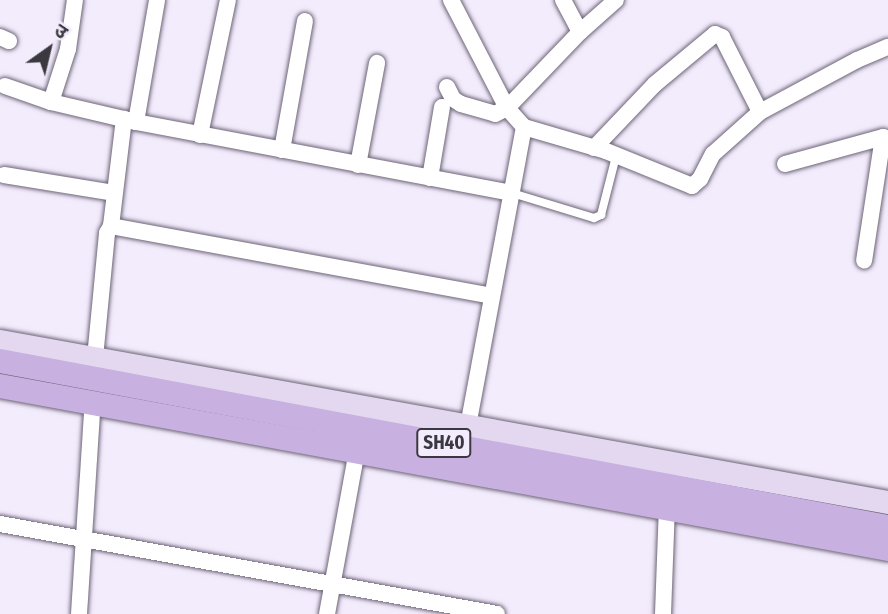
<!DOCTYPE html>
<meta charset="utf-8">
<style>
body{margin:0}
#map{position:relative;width:888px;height:614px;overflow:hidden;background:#f3ecfd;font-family:"Fira Sans Condensed","Noto Sans Devanagari",sans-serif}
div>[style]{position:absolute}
.roads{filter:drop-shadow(0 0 2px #6c6476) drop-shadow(0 0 2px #6c6476)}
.lane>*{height:8px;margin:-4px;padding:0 4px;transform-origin:4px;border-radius:4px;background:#fff}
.street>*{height:16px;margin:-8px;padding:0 8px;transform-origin:8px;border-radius:8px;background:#fff}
.secondary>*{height:23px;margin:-11.5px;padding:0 11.5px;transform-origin:11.5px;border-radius:11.5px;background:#e3d8f0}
.primary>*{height:24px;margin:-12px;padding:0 12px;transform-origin:12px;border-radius:12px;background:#c8b1e1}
span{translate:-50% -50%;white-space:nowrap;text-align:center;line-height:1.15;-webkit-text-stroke:7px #f3ecfd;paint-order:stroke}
.shield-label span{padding:2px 5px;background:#f3ecfd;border:2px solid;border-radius:5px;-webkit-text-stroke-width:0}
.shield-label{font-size:19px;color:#3b3840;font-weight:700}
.north{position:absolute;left:14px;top:14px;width:70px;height:70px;-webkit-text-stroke:5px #f3ecfd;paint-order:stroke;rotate:34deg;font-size:19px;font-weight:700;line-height:28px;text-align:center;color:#3b3840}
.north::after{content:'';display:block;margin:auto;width:24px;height:32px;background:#3b3840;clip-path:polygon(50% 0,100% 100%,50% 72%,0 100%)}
</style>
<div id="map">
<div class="roads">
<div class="lane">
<i style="left:512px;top:193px;width:86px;rotate:17deg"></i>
<i style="left:594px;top:218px;width:8px;rotate:-23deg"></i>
<i style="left:601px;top:215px;width:61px;rotate:-75.7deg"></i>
</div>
<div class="street">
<i style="left:451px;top:0;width:122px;rotate:62.6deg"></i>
<i style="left:507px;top:108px;width:25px;rotate:48deg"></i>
<i style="left:524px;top:127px;width:85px;rotate:16.3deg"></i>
<i style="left:606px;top:151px;width:93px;rotate:22.1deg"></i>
<i style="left:692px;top:186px;width:11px;rotate:-41deg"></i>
<i style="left:700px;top:179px;width:28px;rotate:-63deg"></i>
<i style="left:713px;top:154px;width:63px;rotate:-41.8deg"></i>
<i style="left:760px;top:112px;width:110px;rotate:-28.2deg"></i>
<i style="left:857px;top:60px;width:34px;rotate:-23deg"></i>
<i style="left:563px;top:0;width:36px;rotate:62deg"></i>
<i style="left:0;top:37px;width:10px;rotate:24deg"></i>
<i style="left:5px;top:86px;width:49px;rotate:19.2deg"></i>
<i style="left:51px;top:102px;width:87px;rotate:13.2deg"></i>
<i style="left:136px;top:122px;width:383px;rotate:10.7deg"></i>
<i style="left:447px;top:87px;width:13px;rotate:63deg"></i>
<i style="left:453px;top:99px;width:9px;rotate:32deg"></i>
<i style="left:461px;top:104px;width:35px;rotate:16deg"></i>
<i style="left:495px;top:114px;width:13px;rotate:-27deg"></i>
<i style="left:507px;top:108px;width:105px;rotate:-46.2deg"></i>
<i style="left:580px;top:32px;width:48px;rotate:-41.6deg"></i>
<i style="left:51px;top:102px;width:56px;rotate:-72.2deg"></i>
<i style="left:68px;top:49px;width:49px;rotate:-81.9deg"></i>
<i style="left:136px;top:122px;width:124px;rotate:-80.2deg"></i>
<i style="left:200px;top:135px;width:138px;rotate:-78.3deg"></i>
<i style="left:594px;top:148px;width:88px;rotate:-46.4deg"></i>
<i style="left:655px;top:84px;width:78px;rotate:-39.8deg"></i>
<i style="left:715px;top:34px;width:8px;rotate:23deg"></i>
<i style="left:722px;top:37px;width:84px;rotate:63.1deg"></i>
<i style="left:282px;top:150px;width:131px;rotate:-79.9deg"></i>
<i style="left:785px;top:164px;width:102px;rotate:-15.4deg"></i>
<i style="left:883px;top:137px;width:125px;rotate:98.7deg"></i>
<i style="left:358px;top:165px;width:104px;rotate:-79.4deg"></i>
<i style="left:4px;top:175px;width:111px;rotate:9.3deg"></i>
<i style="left:430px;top:178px;width:72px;rotate:-80.4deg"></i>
<i style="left:111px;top:226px;width:386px;rotate:10.4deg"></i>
<i style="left:95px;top:358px;width:126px;rotate:-84.5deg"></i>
<i style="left:107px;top:233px;width:8px;rotate:-60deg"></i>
<i style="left:111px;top:226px;width:108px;rotate:-83.1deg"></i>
<i style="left:468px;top:426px;width:304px;rotate:-79.4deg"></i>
<i style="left:0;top:524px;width:505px;rotate:10.26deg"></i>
<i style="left:79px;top:614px;width:203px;rotate:-86.3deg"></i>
<i style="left:327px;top:614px;width:155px;rotate:-79.6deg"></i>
<i style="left:663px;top:614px;width:107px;rotate:-87.9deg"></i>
</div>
<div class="secondary">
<i style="left:0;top:341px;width:902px;rotate:10.28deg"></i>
</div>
<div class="primary">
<i style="left:0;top:361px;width:903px;rotate:10.59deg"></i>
<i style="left:0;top:386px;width:903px;rotate:10.4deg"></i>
</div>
</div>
<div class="shield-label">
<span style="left:444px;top:443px">SH40</span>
</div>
<div class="north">उ</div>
</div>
